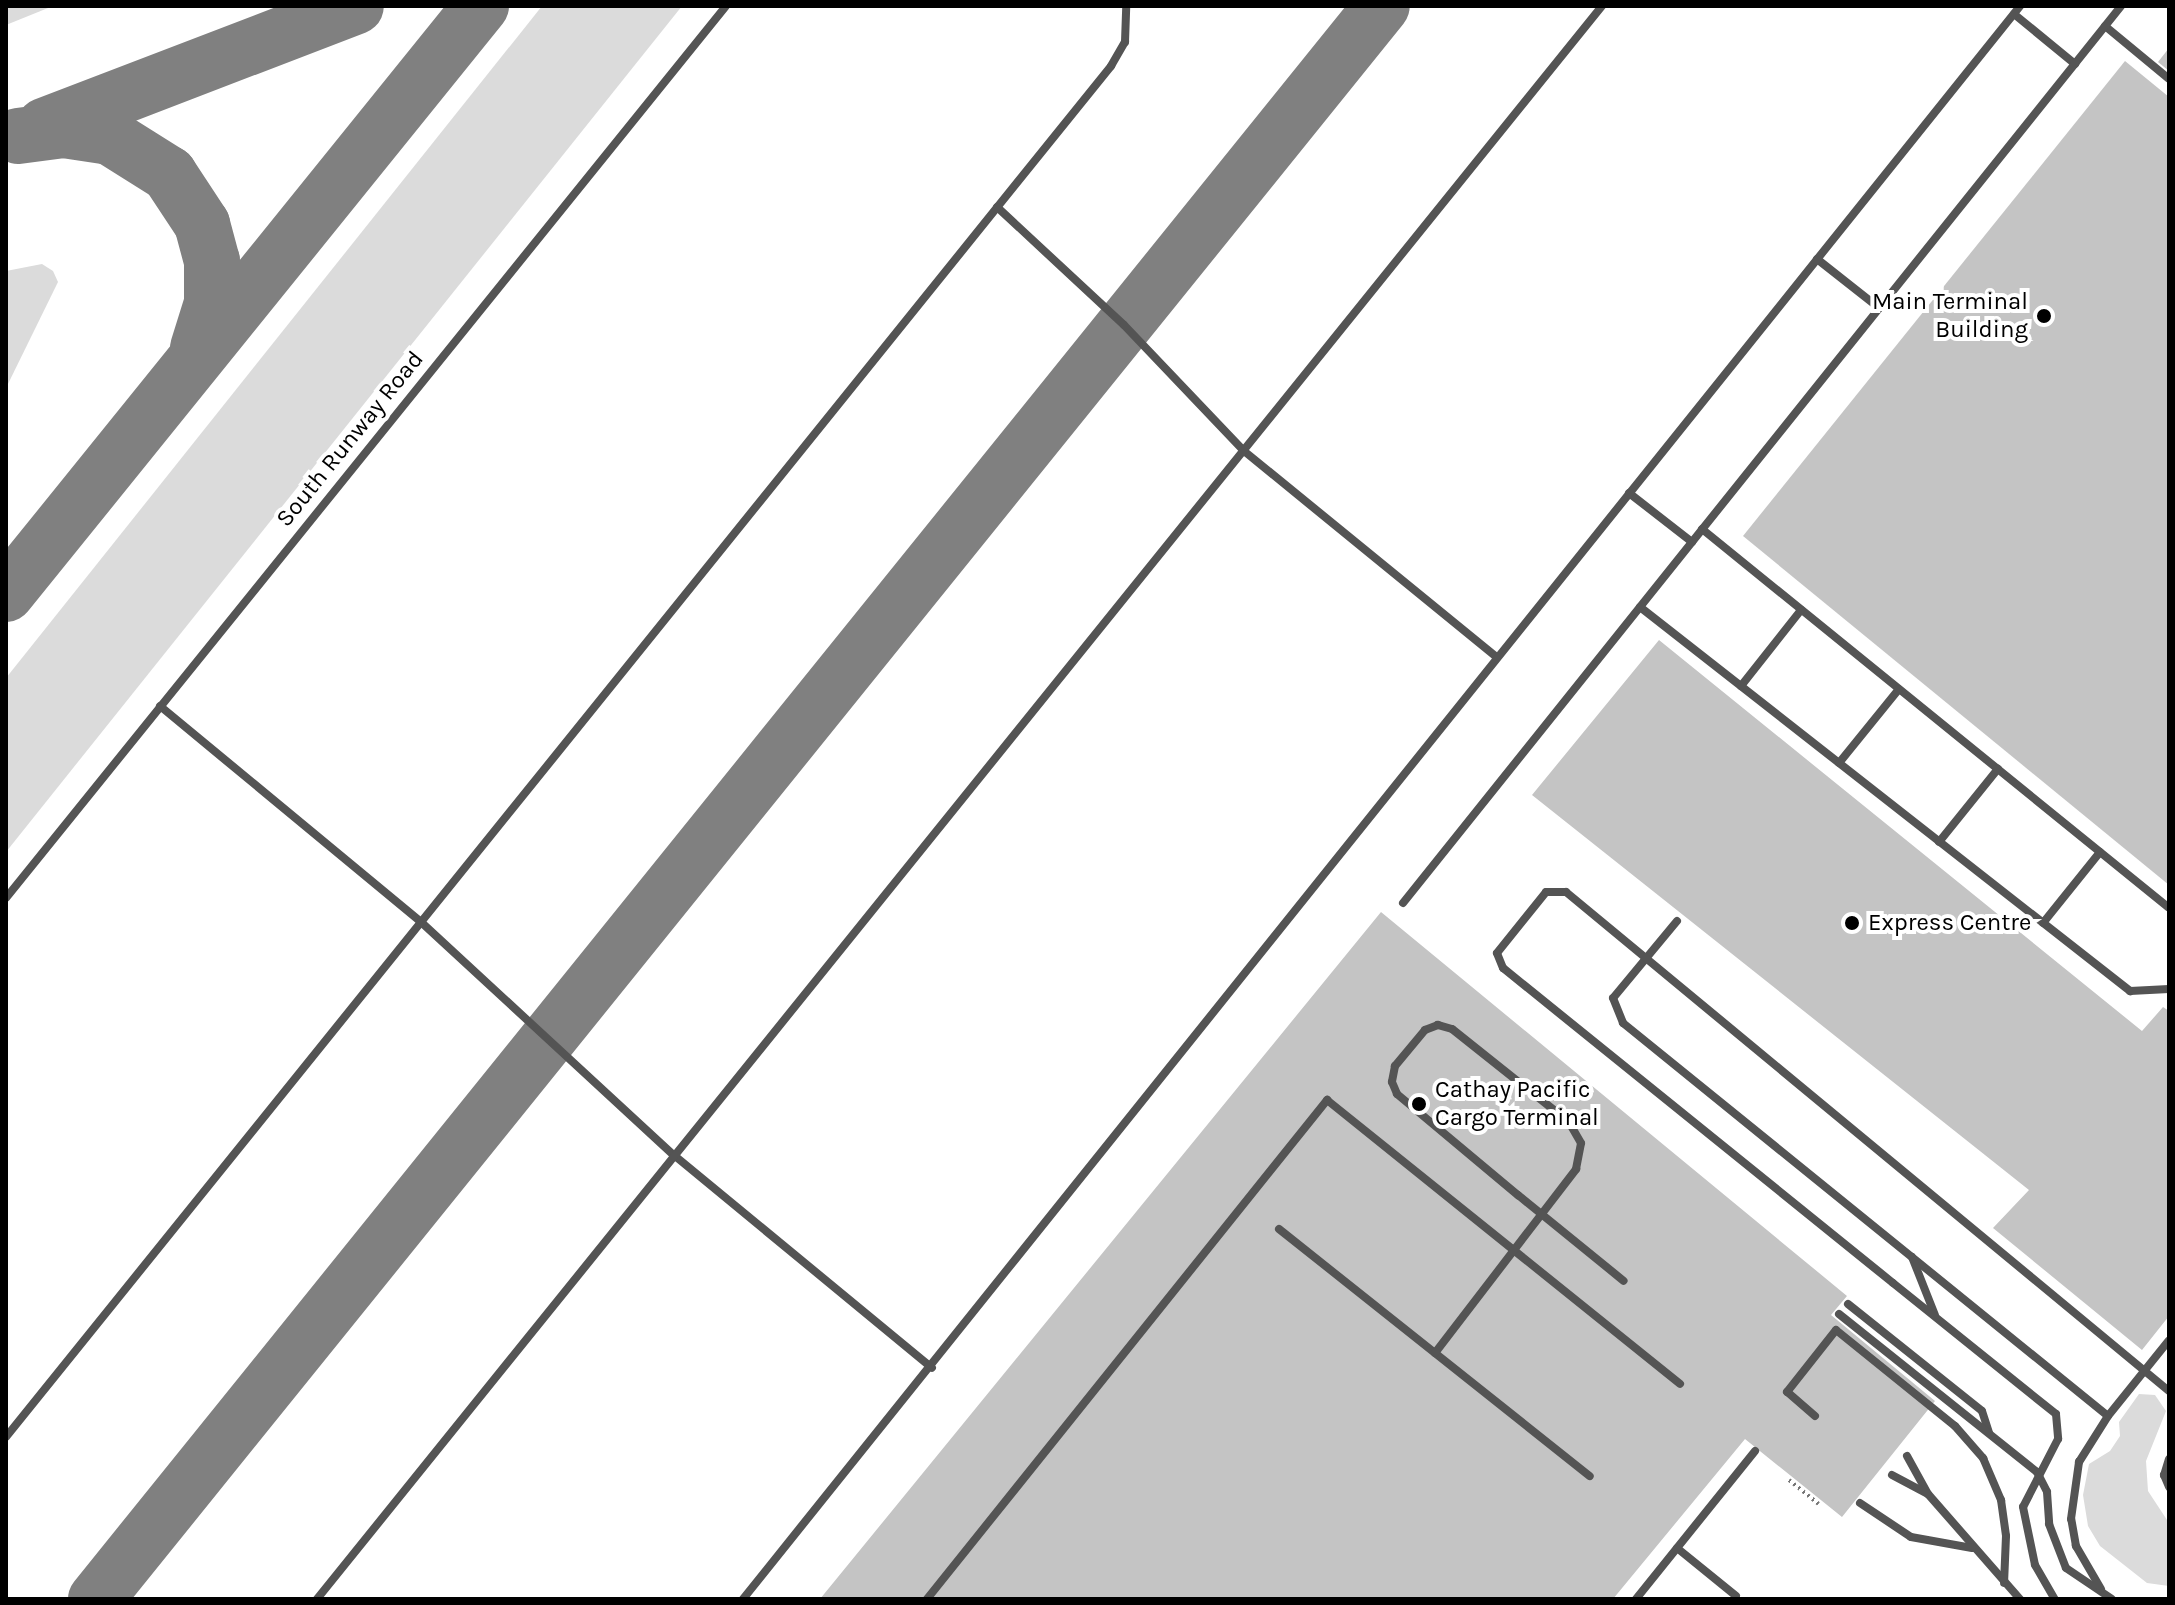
<!DOCTYPE html>
<style>
body{margin:0}
#map{position:relative;width:2175px;height:1605px;overflow:hidden;background:#fff;font-family:Karla,sans-serif}
div>[style]{position:absolute}
.green>*{inset:0;background:#dbdbdb}
.taxiway>*{height:56px;margin:-28px;padding:0 28px;transform-origin:28px;border-radius:28px;background:#808080}
.building>*{inset:0;background:#c4c4c4}
.path>*{height:4px;margin-top:-2px;transform-origin:0;background:repeating-linear-gradient(90deg,#767676 0 2px,transparent 0 6px)}
.lane>*{height:8px;margin:-4px;padding:0 4px;transform-origin:4px;border-radius:4px;background:#545454}
.lane-bridge>*{height:8px;margin:-4px;padding:0 4px;transform-origin:4px;border-radius:4px;background:#545454}
.dots>*{width:22px;height:22px;translate:-50% -50%;box-sizing:border-box;border:4px solid #fff;border-radius:50%}
span{translate:-50% -50%;white-space:nowrap;text-align:center;line-height:1.15;-webkit-text-stroke:8px #fff;paint-order:stroke}
.poi-label{font-size:24px;color:#000}
.right{translate:-100% -50%;text-align:right}
.left{translate:0 -50%;text-align:left}
.street-label{font-size:24px;color:#000}
.frame{position:absolute;inset:0;border:8px solid #000;pointer-events:none}
</style>
<div id="map">
<div class="green">
<i style="clip-path:polygon(6px 6px,53px 6px,6px 25px)"></i>
<i style="clip-path:polygon(542px 6px,682px 6px,6px 852px,6px 678px)"></i>
<i style="clip-path:polygon(42px 264px,53px 271px,58px 282px,6px 388px,6px 271px)"></i>
<i style="clip-path:polygon(2139px 1394px,2155px 1395px,2166px 1411px,2146px 1461px,2148px 1491px,2169px 1523px,2169px 1586px,2147px 1583px,2100px 1546px,2088px 1526px,2083px 1495px,2089px 1464px,2110px 1451px,2120px 1436px,2119px 1422px)"></i>
</div>
<div class="taxiway">
<i style="left:44px;top:126px;width:334px;rotate:-21deg"></i>
<i style="left:18px;top:136px;width:46px;rotate:-7.4deg"></i>
<i style="left:64px;top:130px;width:47px;rotate:8.7deg"></i>
<i style="left:110px;top:137px;width:70px;rotate:32.1deg"></i>
<i style="left:169px;top:174px;width:60px;rotate:56.6deg"></i>
<i style="left:202px;top:224px;width:38px;rotate:75deg"></i>
<i style="left:212px;top:261px;width:42px;rotate:90deg"></i>
<i style="left:212px;top:303px;width:47px;rotate:107.3deg"></i>
<i style="left:6px;top:594px;width:756px;rotate:-51.07deg"></i>
<i style="left:96px;top:1599px;width:2047px;rotate:-51.09deg"></i>
</div>
<div class="building">
<i style="clip-path:polygon(2169px 48px,2169px 71px,2158px 62px)"></i>
<i style="clip-path:polygon(2125px 61px,2169px 97px,2169px 885px,1743px 536px)"></i>
<i style="clip-path:polygon(1659px 640px,2142px 1031px,2163px 1007px,2169px 1011px,2169px 1316px,2142px 1350px,1993px 1228px,2029px 1190px,1532px 795px)"></i>
<i style="clip-path:polygon(1381px 912px,1847px 1296px,1831px 1315px,1935px 1401px,1842px 1517px,1745px 1439px,1613px 1599px,820px 1599px)"></i>
</div>
<div class="path">
<i style="left:1789px;top:1480px;width:38px;rotate:39deg"></i>
</div>
<div class="lane">
<i style="left:2014px;top:14px;width:79px;rotate:39.3deg"></i>
<i style="left:2105px;top:26px;width:83px;rotate:39.6deg"></i>
<i style="left:997px;top:207px;width:173px;rotate:42.9deg"></i>
<i style="left:1124px;top:325px;width:174px;rotate:46.4deg"></i>
<i style="left:1244px;top:451px;width:326px;rotate:39.2deg"></i>
<i style="left:1817px;top:259px;width:79px;rotate:38.3deg"></i>
<i style="left:1629px;top:493px;width:80px;rotate:37.9deg"></i>
<i style="left:1702px;top:529px;width:601px;rotate:39.06deg"></i>
<i style="left:1640px;top:607px;width:623px;rotate:38.08deg"></i>
<i style="left:2130px;top:991px;width:39px;rotate:-3deg"></i>
<i style="left:1741px;top:686px;width:97px;rotate:-51.7deg"></i>
<i style="left:160px;top:706px;width:339px;rotate:39.6deg"></i>
<i style="left:421px;top:922px;width:345px;rotate:42.7deg"></i>
<i style="left:675px;top:1156px;width:333px;rotate:39.5deg"></i>
<i style="left:1839px;top:763px;width:95px;rotate:-51deg"></i>
<i style="left:1939px;top:842px;width:94px;rotate:-51.1deg"></i>
<i style="left:6px;top:898px;width:1146px;rotate:-51.09deg"></i>
<i style="left:1403px;top:903px;width:1149px;rotate:-51.32deg"></i>
<i style="left:1677px;top:921px;width:100px;rotate:129.7deg"></i>
<i style="left:1613px;top:998px;width:27px;rotate:68deg"></i>
<i style="left:1623px;top:1023px;width:624px;rotate:39.02deg"></i>
<i style="left:2043px;top:923px;width:91px;rotate:-51.2deg"></i>
<i style="left:1279px;top:1229px;width:397px;rotate:38.5deg"></i>
<i style="left:1912px;top:1257px;width:62px;rotate:68.4deg"></i>
<i style="left:1893px;top:1283px;width:209px;rotate:38.8deg"></i>
<i style="left:2056px;top:1414px;width:25px;rotate:85deg"></i>
<i style="left:2058px;top:1439px;width:76px;rotate:117.2deg"></i>
<i style="left:2023px;top:1507px;width:59px;rotate:78.3deg"></i>
<i style="left:2035px;top:1565px;width:39px;rotate:60deg"></i>
<i style="left:1848px;top:1304px;width:171px;rotate:38.6deg"></i>
<i style="left:1982px;top:1411px;width:23px;rotate:72deg"></i>
<i style="left:1839px;top:1314px;width:253px;rotate:38.6deg"></i>
<i style="left:2037px;top:1472px;width:22px;rotate:63deg"></i>
<i style="left:2047px;top:1492px;width:32px;rotate:86deg"></i>
<i style="left:2049px;top:1524px;width:47px;rotate:68.9deg"></i>
<i style="left:2066px;top:1568px;width:55px;rotate:34deg"></i>
<i style="left:6px;top:1437px;width:1761px;rotate:-51.13deg"></i>
<i style="left:1111px;top:66px;width:28px;rotate:-60deg"></i>
<i style="left:1125px;top:42px;width:36px;rotate:-88deg"></i>
<i style="left:1907px;top:1456px;width:43px;rotate:61.1deg"></i>
<i style="left:1928px;top:1494px;width:140px;rotate:48.8deg"></i>
<i style="left:1983px;top:1458px;width:46px;rotate:66.8deg"></i>
<i style="left:2001px;top:1500px;width:36px;rotate:82deg"></i>
<i style="left:2006px;top:1536px;width:47px;rotate:92.4deg"></i>
<i style="left:2169px;top:1459px;width:17px;rotate:107deg"></i>
<i style="left:2164px;top:1475px;width:13px;rotate:67deg"></i>
<i style="left:1892px;top:1475px;width:40px;rotate:28deg"></i>
<i style="left:1860px;top:1503px;width:61px;rotate:33.7deg"></i>
<i style="left:1911px;top:1537px;width:62px;rotate:10.2deg"></i>
<i style="left:1677px;top:1548px;width:76px;rotate:39.1deg"></i>
<i style="left:2101px;top:1589px;width:50px;rotate:-120.2deg"></i>
<i style="left:2076px;top:1546px;width:27px;rotate:-100deg"></i>
<i style="left:2071px;top:1519px;width:58px;rotate:-82deg"></i>
<i style="left:2079px;top:1462px;width:54px;rotate:-57.8deg"></i>
<i style="left:2108px;top:1416px;width:97px;rotate:-51.2deg"></i>
<i style="left:317px;top:1599px;width:2047px;rotate:-51.11deg"></i>
<i style="left:743px;top:1599px;width:2042px;rotate:-51.28deg"></i>
<i style="left:927px;top:1599px;width:640px;rotate:-51.28deg"></i>
<i style="left:1327px;top:1100px;width:453px;rotate:38.8deg"></i>
<i style="left:1636px;top:1599px;width:190px;rotate:-51.2deg"></i>
</div>
<div class="lane-bridge">
<i style="left:1893px;top:1283px;width:501px;rotate:-141.07deg"></i>
<i style="left:1503px;top:968px;width:16px;rotate:-112deg"></i>
<i style="left:1497px;top:953px;width:78px;rotate:-51.2deg"></i>
<i style="left:1546px;top:892px;width:20px"></i>
<i style="left:1566px;top:892px;width:783px;rotate:39.61deg"></i>
<i style="left:1435px;top:1353px;width:232px;rotate:-52.5deg"></i>
<i style="left:1576px;top:1169px;width:26px;rotate:-79deg"></i>
<i style="left:1581px;top:1143px;width:24px;rotate:-120deg"></i>
<i style="left:1569px;top:1122px;width:149px;rotate:-141.5deg"></i>
<i style="left:1452px;top:1029px;width:15px;rotate:-164deg"></i>
<i style="left:1438px;top:1025px;width:14px;rotate:159deg"></i>
<i style="left:1425px;top:1030px;width:47px;rotate:129.8deg"></i>
<i style="left:1395px;top:1066px;width:16px;rotate:101deg"></i>
<i style="left:1392px;top:1082px;width:13px;rotate:67deg"></i>
<i style="left:1397px;top:1094px;width:158px;rotate:39.9deg"></i>
<i style="left:1518px;top:1195px;width:136px;rotate:39.1deg"></i>
<i style="left:1815px;top:1416px;width:37px;rotate:-139deg"></i>
<i style="left:1787px;top:1392px;width:79px;rotate:-51.7deg"></i>
<i style="left:1836px;top:1330px;width:153px;rotate:38.9deg"></i>
<i style="left:1955px;top:1426px;width:43px;rotate:48.8deg"></i>
</div>
<div class="dots">
<i style="left:2044px;top:316px;background:#000"></i>
<i style="left:1852px;top:923px;background:#000"></i>
<i style="left:1419px;top:1104px;background:#000"></i>
</div>
<div class="poi-label">
<span class="right" style="left:2028px;top:316px">Main Terminal<br>Building</span>
<span class="left" style="left:1868px;top:923px">Express Centre</span>
<span class="left" style="left:1435px;top:1104px">Cathay Pacific<br>Cargo Terminal</span>
</div>
<div class="street-label">
<span style="left:350px;top:439px;rotate:-51deg">South Runway Road</span>
</div>
<div class="frame"></div>
</div>
